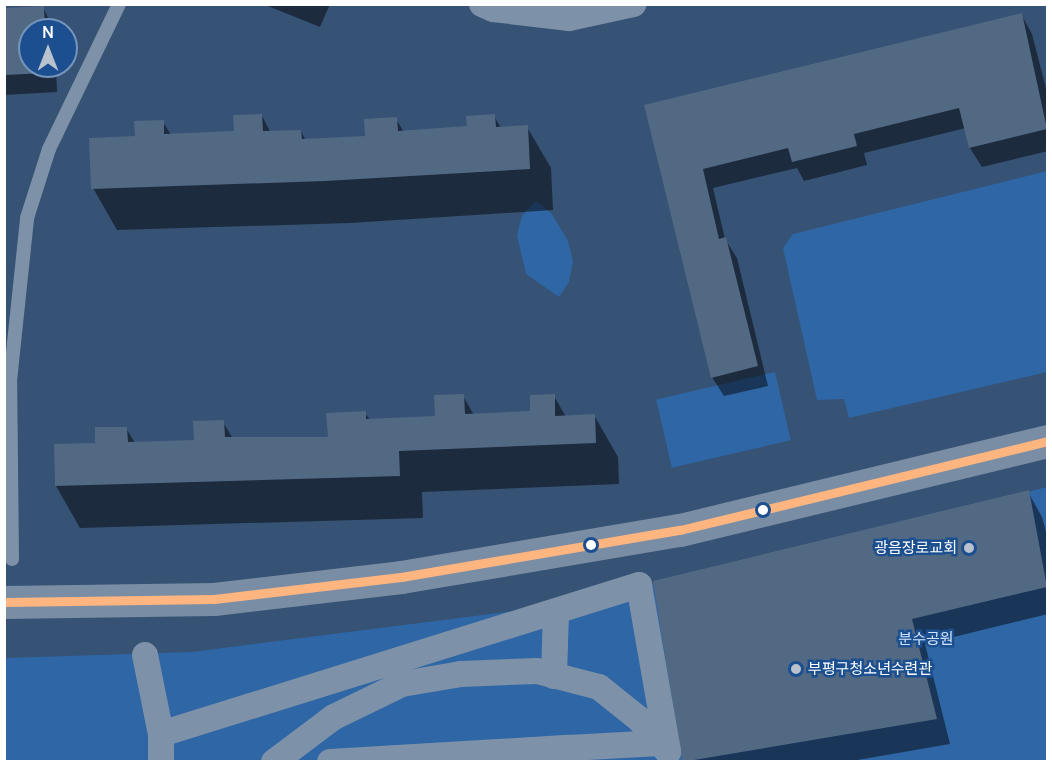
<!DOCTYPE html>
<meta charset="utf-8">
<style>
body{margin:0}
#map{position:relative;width:1052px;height:766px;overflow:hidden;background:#365274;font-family:Manrope,"Noto Sans KR",sans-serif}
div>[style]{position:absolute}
.green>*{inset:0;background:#2f66a5;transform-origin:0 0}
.shadow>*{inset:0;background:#0007}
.building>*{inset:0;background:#526984}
.lane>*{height:14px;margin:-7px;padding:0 7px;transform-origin:7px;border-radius:7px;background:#7d92a8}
.street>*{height:26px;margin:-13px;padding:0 13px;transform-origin:13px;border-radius:13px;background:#7d92a8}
.secondary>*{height:33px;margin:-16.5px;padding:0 16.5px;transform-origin:16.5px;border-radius:16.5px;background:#798da4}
.bus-1>*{height:9px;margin:-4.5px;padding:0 4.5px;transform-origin:4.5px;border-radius:4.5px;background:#ffb580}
.dots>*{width:16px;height:16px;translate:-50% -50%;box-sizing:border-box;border:3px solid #1b4f8f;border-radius:50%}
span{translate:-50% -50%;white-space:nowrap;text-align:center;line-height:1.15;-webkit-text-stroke:5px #1b4f8f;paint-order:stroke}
.poi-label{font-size:15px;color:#fff}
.right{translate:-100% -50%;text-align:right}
.left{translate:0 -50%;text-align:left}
.park-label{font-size:15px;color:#cfe3fa}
.frame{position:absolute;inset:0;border:6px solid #fff;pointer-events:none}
.north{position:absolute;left:18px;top:18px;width:60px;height:60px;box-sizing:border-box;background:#1b4f8f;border:2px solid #7695bc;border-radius:50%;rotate:0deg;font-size:16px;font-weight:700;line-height:24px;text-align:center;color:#fff}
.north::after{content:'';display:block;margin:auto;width:21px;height:27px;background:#b9c2ce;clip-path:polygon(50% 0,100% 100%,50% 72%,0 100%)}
</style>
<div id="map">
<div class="green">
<i style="clip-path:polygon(1047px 171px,1047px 372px,849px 418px,844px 399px,817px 400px,783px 248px,793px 234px)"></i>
<i style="clip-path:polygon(536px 201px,552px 214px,568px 241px,573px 261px,569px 282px,559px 297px,526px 274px,517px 235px,522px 216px)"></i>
<i style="left:775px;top:372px;width:70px;height:122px;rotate:77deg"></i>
<i style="clip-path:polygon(1047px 487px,1047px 761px,5px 762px,5px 658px,192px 652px,577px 603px)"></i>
</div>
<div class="shadow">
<i style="clip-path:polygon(263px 4px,330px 4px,320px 27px)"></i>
<i style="clip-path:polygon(43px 7px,54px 30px,30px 30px,30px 66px,56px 66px,57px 92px,4px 95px,4px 9px)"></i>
<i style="clip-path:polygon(1021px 14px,1032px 34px,1048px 96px,1048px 151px,982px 167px,970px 148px,966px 128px,864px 153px,867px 165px,804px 181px,797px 168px,713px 188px,725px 239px,737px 258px,768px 386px,724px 396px,712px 377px,646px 106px)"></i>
<i style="clip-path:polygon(262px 116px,271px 133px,301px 131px,306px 141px,367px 137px,396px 119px,404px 132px,468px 128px,494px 116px,501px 128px,527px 127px,551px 168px,553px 210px,350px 223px,117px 230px,93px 188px,137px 137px,163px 122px,171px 135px,235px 133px)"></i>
<i style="clip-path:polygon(463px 396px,474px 415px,531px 412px,554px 396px,566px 417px,594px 415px,618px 457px,619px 484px,422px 492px,423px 518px,80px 528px,56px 486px,97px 445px,126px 428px,135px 443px,196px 442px,223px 422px,233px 439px,329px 439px,365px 413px,370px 420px,436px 417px)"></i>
<i style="clip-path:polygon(1028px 492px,1042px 517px,1048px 539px,1048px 614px,925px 644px,950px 744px,846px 762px,684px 762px)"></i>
</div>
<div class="building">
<i style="clip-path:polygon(44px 6px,45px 30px,30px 30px,30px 66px,47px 66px,47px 73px,4px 75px,4px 8px)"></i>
<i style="clip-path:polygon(1022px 13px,1047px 129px,969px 148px,959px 108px,854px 134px,857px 146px,792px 162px,788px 148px,703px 169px,719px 239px,726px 237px,758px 366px,711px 378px,644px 105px)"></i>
<i style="clip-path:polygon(262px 114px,263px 131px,301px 130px,302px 139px,365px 136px,364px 119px,397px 117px,398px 131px,467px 126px,466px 116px,495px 114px,496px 127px,528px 125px,530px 169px,325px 181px,91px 189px,89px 138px,135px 136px,134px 121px,164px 120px,164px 134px,234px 131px,233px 115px)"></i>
<i style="clip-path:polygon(464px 394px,465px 414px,530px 411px,530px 395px,555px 394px,555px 416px,595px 414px,596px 443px,399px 451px,400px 476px,55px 486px,54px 444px,95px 443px,95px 427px,127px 427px,128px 442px,194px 440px,193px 421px,224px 420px,225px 437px,328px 437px,326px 413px,366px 411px,366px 419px,435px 416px,434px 395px)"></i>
<i style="clip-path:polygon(1029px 490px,1047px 587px,912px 619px,937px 719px,682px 762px,653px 581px)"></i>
</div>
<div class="lane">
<i style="left:12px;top:559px;width:178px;rotate:-90.6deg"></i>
<i style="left:10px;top:381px;width:164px;rotate:-84deg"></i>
<i style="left:27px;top:218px;width:72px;rotate:-72.3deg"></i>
<i style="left:49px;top:149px;width:161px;rotate:-64.2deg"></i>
</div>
<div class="street">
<i style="left:482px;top:4px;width:12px;rotate:24deg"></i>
<i style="left:493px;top:9px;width:77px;rotate:6.8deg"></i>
<i style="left:569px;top:18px;width:66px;rotate:-12.2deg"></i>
<i style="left:145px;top:655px;width:81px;rotate:78.6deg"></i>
<i style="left:161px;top:734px;width:28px;rotate:90deg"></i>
<i style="left:554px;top:676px;width:64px;rotate:-88.2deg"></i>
<i style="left:161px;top:734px;width:501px;rotate:-17.31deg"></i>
<i style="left:639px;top:585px;width:169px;rotate:80.1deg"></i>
<i style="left:569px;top:748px;width:91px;rotate:-3.1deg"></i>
<i style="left:274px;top:762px;width:75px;rotate:-36.9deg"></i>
<i style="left:334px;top:717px;width:76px;rotate:-25.9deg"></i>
<i style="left:402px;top:684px;width:60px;rotate:-9.6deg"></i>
<i style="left:461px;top:674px;width:76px;rotate:-2.3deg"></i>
<i style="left:537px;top:671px;width:64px;rotate:14.5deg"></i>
<i style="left:599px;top:687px;width:51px;rotate:38.7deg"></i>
<i style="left:639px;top:719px;width:44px;rotate:48.7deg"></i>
<i style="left:330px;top:762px;width:239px;rotate:-3.4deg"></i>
<i style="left:569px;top:748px;width:14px;rotate:86deg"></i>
</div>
<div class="secondary">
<i style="left:4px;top:602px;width:210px;rotate:-0.8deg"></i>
<i style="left:214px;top:599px;width:188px;rotate:-6.7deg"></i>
<i style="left:401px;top:577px;width:283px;rotate:-9.6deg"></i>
<i style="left:680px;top:530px;width:379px;rotate:-13.6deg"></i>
</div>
<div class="bus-1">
<i style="left:4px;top:602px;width:210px;rotate:-0.8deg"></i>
<i style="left:214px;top:599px;width:188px;rotate:-6.7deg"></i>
<i style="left:401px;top:577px;width:283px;rotate:-9.6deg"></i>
<i style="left:680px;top:530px;width:379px;rotate:-13.6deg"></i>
</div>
<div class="dots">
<i style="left:763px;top:510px;background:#fff"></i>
<i style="left:591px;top:545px;background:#fff"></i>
<i style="left:969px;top:548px;background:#b9c2ce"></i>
<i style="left:796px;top:669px;background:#b9c2ce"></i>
</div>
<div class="poi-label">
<span class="right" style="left:957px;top:548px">광음장로교회</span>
<span class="left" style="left:808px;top:669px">부평구청소년수련관</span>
</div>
<div class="park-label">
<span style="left:926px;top:639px">분수공원</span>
</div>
<div class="frame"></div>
<div class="north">N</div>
</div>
